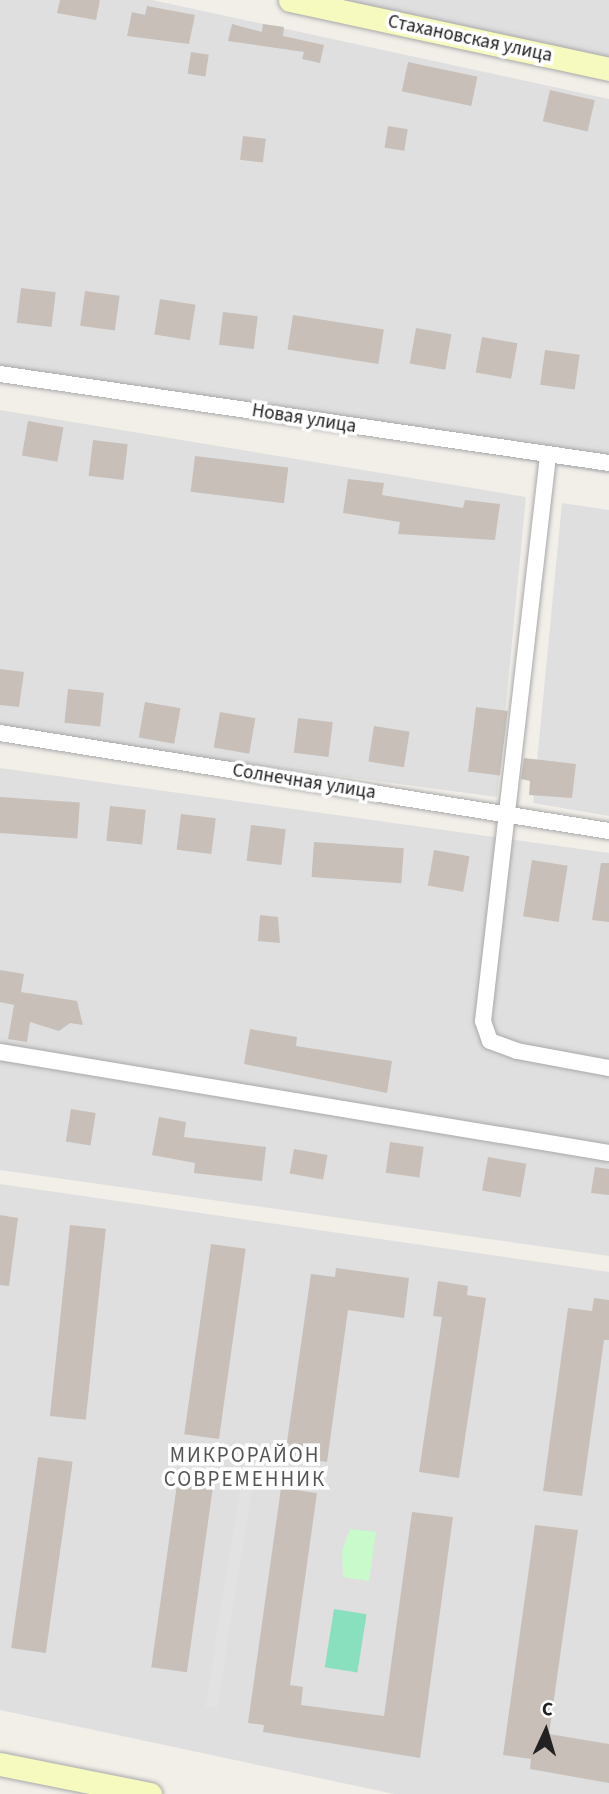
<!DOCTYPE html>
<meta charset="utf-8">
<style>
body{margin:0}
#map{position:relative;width:609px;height:1794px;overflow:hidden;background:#f2efe9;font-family:"Source Sans 3",sans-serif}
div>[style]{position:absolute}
.residential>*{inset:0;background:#e0dfdf}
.park>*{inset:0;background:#c8facc}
.pitch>*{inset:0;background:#88e0be;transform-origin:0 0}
.parking>*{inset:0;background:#e2e2e2;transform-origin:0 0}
.building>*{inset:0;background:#c7bfb8;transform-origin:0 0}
.roads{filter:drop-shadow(0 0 2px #a9a9a9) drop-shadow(0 0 2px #a9a9a9)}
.street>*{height:16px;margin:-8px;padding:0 8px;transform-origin:8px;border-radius:8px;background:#fff}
.secondary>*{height:23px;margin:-11.5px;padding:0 11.5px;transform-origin:11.5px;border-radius:11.5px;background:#f7fabf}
span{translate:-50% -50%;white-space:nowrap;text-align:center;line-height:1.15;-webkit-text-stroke:7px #fff;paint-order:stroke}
.street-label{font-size:19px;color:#222}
.neighbourhood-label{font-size:21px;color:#555;letter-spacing:2px}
.north{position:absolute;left:511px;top:1696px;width:70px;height:70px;-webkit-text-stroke:5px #fff;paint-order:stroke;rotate:4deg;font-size:19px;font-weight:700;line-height:28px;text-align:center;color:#222}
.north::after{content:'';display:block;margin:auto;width:24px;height:32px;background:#222;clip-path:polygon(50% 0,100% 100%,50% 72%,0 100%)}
</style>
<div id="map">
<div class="residential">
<i style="clip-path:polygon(0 0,152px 0,609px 99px,609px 474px,0 374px)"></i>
<i style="clip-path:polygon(338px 0,609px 0,609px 61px)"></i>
<i style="clip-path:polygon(0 410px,526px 497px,497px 797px,0 731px)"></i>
<i style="clip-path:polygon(562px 503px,609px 510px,609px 816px,533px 803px)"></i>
<i style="clip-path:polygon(0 768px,609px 853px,609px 1256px,0 1170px)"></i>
<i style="clip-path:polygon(0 1184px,609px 1272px,609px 1794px,394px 1794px,0 1710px)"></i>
</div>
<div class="park">
<i style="clip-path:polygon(350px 1529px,376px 1532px,369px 1581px,343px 1577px,342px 1551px)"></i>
</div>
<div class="pitch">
<i style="left:334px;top:1609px;width:33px;height:59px;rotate:9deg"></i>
</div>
<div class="parking">
<i style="left:241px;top:1481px;width:12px;height:228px;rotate:9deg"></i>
</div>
<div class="building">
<i style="clip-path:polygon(60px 0,100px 0,96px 20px,57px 13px)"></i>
<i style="clip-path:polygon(147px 6px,195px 15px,189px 44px,127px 36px,132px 12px,145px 15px)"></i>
<i style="clip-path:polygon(232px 24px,262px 32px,263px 24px,284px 27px,283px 36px,324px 45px,320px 63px,302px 59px,304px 52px,228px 41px)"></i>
<i style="left:191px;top:52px;width:18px;height:22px;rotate:9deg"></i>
<i style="left:408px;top:62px;width:71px;height:30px;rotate:12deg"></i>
<i style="left:550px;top:90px;width:46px;height:32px;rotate:13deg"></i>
<i style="left:388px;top:126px;width:20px;height:22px;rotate:9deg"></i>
<i style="left:243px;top:136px;width:23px;height:24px;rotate:7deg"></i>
<i style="left:21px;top:288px;width:35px;height:35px;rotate:7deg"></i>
<i style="left:85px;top:291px;width:35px;height:35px;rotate:8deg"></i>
<i style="left:160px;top:299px;width:36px;height:36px;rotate:9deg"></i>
<i style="left:223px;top:312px;width:35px;height:33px;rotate:7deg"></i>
<i style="left:293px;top:315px;width:92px;height:35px;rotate:9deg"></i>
<i style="left:416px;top:328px;width:36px;height:36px;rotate:10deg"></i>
<i style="left:482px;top:337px;width:36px;height:36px;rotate:10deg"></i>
<i style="left:545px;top:350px;width:35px;height:35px;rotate:8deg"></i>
<i style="left:28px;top:421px;width:36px;height:35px;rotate:10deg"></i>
<i style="left:93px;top:440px;width:35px;height:36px;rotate:7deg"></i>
<i style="left:195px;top:456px;width:94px;height:36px;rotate:7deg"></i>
<i style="clip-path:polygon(348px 479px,384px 483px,382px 495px,463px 508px,465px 500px,500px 504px,495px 540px,398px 534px,400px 522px,343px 513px)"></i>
<i style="clip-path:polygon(0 669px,24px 672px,19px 707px,0 705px)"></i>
<i style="left:68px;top:689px;width:36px;height:34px;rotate:6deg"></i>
<i style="left:145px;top:702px;width:36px;height:36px;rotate:10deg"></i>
<i style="left:476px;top:707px;width:32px;height:65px;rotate:7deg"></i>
<i style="left:220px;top:712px;width:36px;height:36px;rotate:10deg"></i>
<i style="left:298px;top:718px;width:35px;height:35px;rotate:7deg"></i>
<i style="left:374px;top:726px;width:36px;height:36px;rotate:9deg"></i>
<i style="clip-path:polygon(524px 758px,576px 764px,572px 798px,529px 795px,530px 781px,521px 779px)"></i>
<i style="left:0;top:797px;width:80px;height:36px;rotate:4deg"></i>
<i style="left:110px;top:806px;width:36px;height:35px;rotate:6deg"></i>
<i style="left:181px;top:814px;width:35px;height:36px;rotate:7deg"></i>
<i style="left:251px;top:825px;width:35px;height:36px;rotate:7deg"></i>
<i style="left:314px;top:842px;width:90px;height:35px;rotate:4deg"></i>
<i style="left:434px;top:850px;width:36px;height:36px;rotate:10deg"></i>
<i style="left:532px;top:860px;width:36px;height:57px;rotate:9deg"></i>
<i style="clip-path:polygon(601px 863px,609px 863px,609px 922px,592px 920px)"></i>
<i style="clip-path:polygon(260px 915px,278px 917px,280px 943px,258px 941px)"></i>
<i style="clip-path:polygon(0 970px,24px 974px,21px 992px,77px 1001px,83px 1025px,70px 1023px,59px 1031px,30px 1022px,27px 1042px,8px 1039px,14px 1005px,0 1002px)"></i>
<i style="clip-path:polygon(250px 1029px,297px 1037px,296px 1046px,392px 1061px,387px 1093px,244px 1064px)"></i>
<i style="left:71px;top:1109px;width:25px;height:33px;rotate:9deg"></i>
<i style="clip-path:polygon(159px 1117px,186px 1122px,184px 1137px,266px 1147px,262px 1181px,194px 1173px,195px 1163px,152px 1155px)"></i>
<i style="left:390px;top:1142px;width:34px;height:31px;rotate:8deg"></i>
<i style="left:294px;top:1149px;width:34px;height:25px;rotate:10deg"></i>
<i style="left:488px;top:1157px;width:39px;height:34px;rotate:10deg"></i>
<i style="clip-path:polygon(595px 1167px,609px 1169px,609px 1195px,591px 1193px)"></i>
<i style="clip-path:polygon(0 1215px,18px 1218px,9px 1286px,0 1285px)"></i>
<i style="left:70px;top:1225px;width:36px;height:192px;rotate:6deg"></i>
<i style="left:211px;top:1244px;width:35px;height:192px;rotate:8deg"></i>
<i style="clip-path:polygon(336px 1268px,409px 1278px,404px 1318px,348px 1310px,327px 1462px,285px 1456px,311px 1274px,335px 1277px)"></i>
<i style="clip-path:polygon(438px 1281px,468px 1286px,467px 1295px,486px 1298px,459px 1478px,419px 1472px,442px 1317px,433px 1316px)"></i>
<i style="clip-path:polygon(594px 1298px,609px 1300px,609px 1340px,604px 1340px,582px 1496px,543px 1491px,568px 1308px,592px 1311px)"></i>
<i style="left:38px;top:1457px;width:35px;height:193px;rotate:8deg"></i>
<i style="left:178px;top:1477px;width:36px;height:192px;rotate:8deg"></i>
<i style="clip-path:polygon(281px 1488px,317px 1493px,290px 1685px,303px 1687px,301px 1705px,384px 1716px,412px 1512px,453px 1517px,420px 1758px,263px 1732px,264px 1725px,248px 1723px)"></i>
<i style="clip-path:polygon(535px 1525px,578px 1530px,549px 1734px,609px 1744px,609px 1783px,530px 1769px,531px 1759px,503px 1755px)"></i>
</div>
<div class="roads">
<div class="street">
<i style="left:0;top:374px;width:615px;rotate:8.31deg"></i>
<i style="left:548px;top:456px;width:569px;rotate:96.56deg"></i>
<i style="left:483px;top:1021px;width:21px;rotate:71deg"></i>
<i style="left:490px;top:1041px;width:29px;rotate:20deg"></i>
<i style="left:517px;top:1051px;width:94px;rotate:10.5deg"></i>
<i style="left:0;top:733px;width:617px;rotate:9.14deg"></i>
<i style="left:0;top:1052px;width:617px;rotate:9.42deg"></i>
</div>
<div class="secondary">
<i style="left:290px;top:0;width:326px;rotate:12.2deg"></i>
<i style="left:0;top:1764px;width:153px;rotate:11.3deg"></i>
</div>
</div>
<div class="street-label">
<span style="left:470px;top:39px;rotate:12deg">Стахановская улица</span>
<span style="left:304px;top:419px;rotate:9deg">Новая улица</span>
<span style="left:304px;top:782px;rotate:9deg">Солнечная улица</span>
</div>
<div class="neighbourhood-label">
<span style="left:245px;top:1467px">МИКРОРАЙОН<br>СОВРЕМЕННИК</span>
</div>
<div class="north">С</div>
</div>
